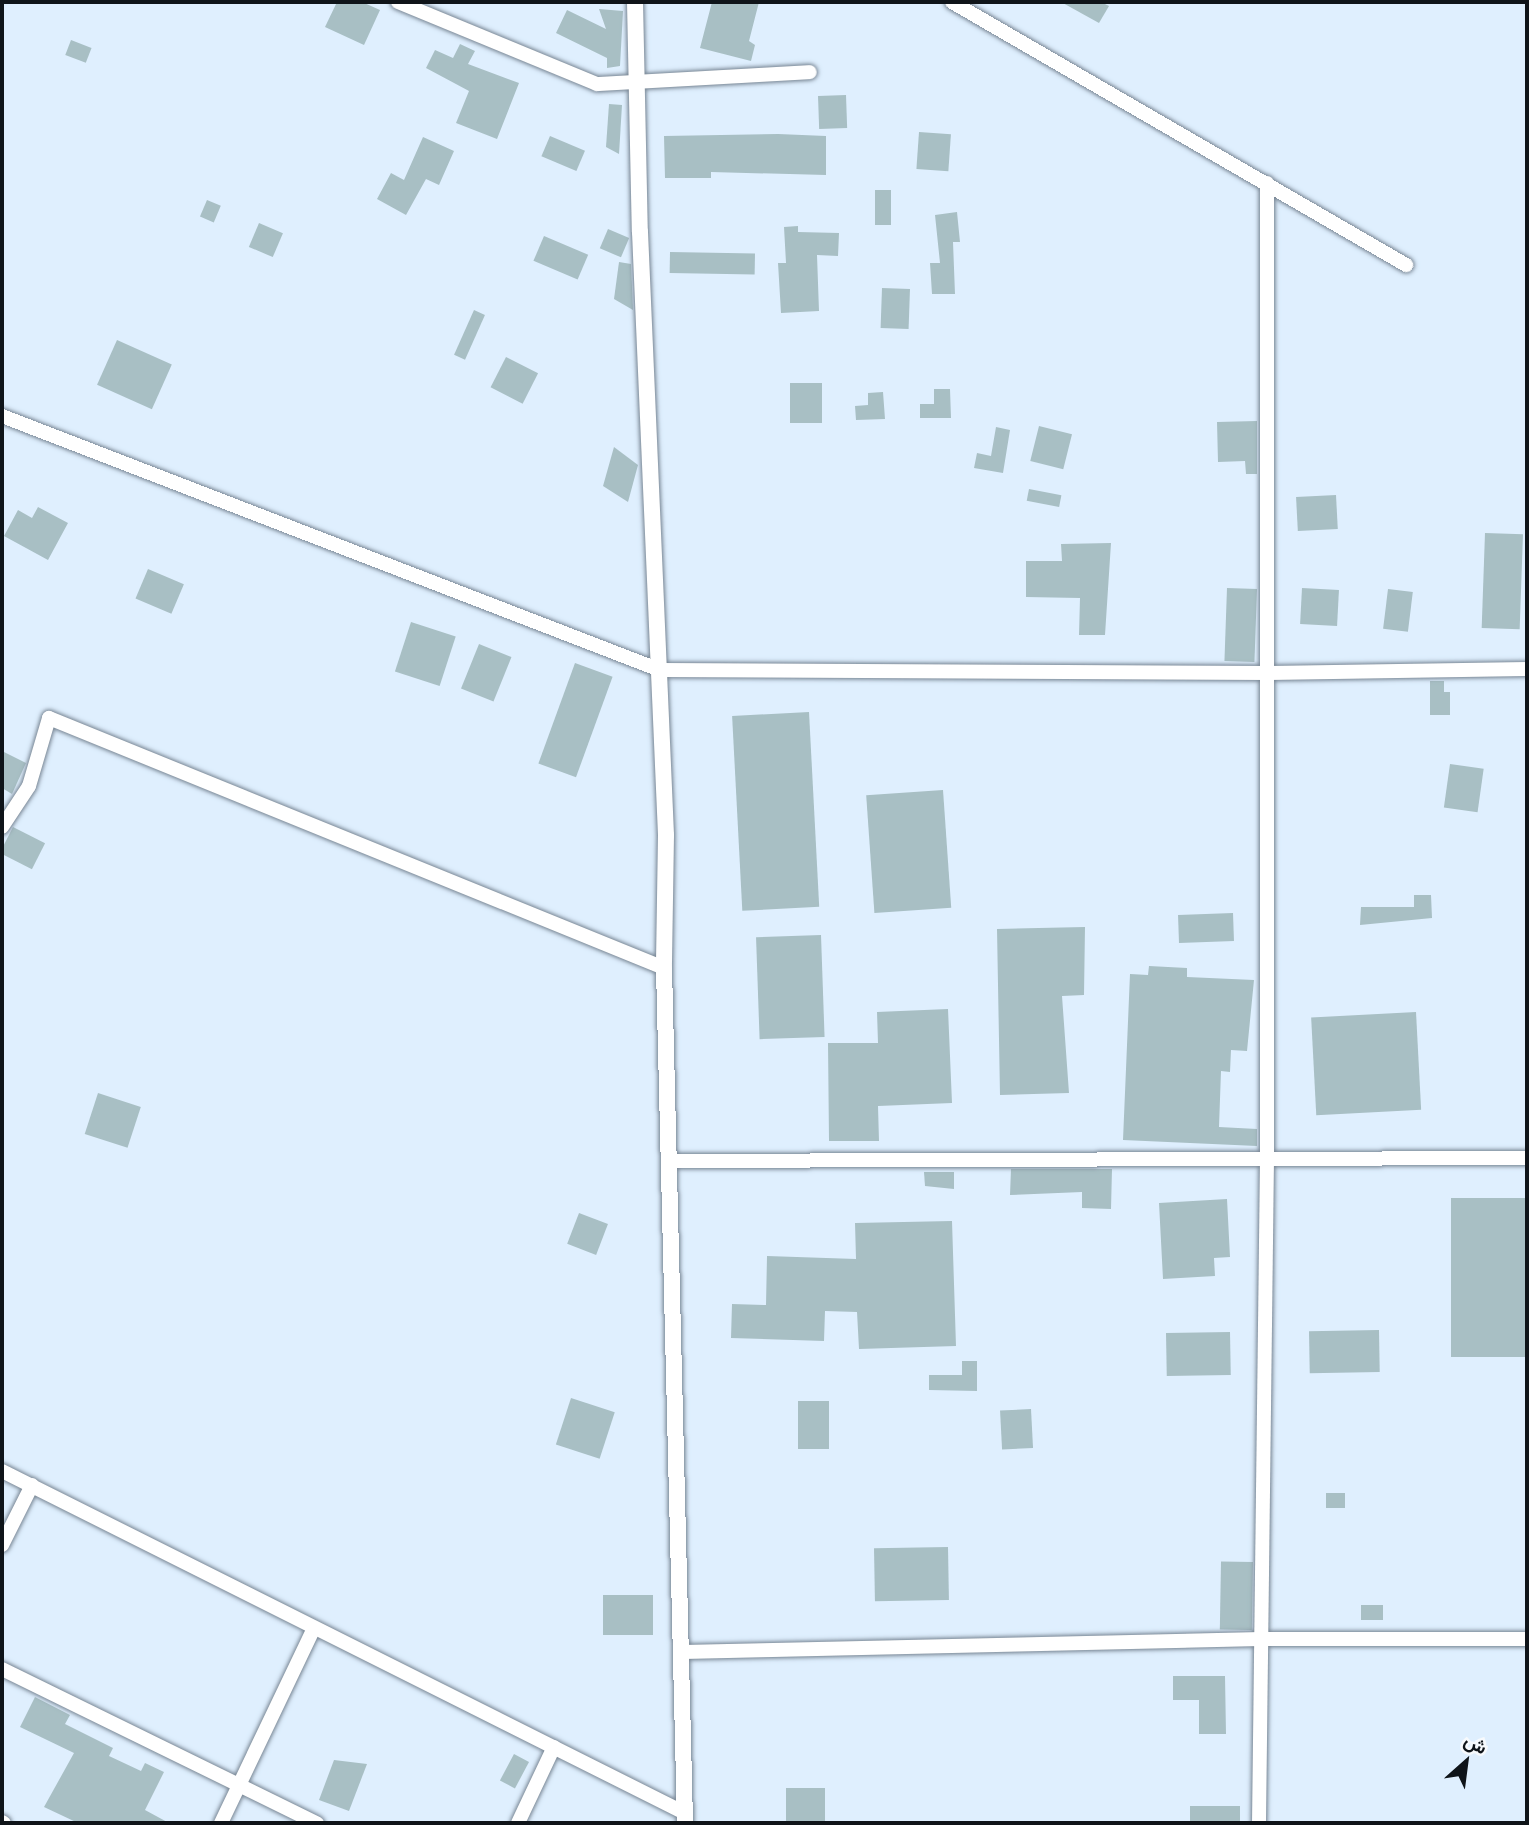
<!DOCTYPE html>
<meta charset="utf-8">
<style>
body{margin:0}
#map{position:relative;width:1529px;height:1825px;overflow:hidden;background:#dfeffe;font-family:Manrope,Vazirmatn,sans-serif}
div>[style]{position:absolute}
.building>*{inset:0;background:#a8bfc4;transform-origin:0 0}
.roads{filter:drop-shadow(0 0 2px #788694) drop-shadow(0 0 2px #788694)}
.minor>*{height:14px;margin:-7px;padding:0 7px;transform-origin:7px;border-radius:7px;background:#fff}
.tertiary>*{height:16px;margin:-8px;padding:0 8px;transform-origin:8px;border-radius:8px;background:#fff}
span{translate:-50% -50%;white-space:nowrap;text-align:center;line-height:1.15;-webkit-text-stroke:7px #f7fafd;paint-order:stroke}
.frame{position:absolute;inset:0;border:4px solid #0f1419;pointer-events:none}
.north{position:absolute;left:1431px;top:1727px;width:70px;height:70px;-webkit-text-stroke:5px #f7fafd;paint-order:stroke;rotate:28deg;font-size:19px;font-weight:700;line-height:28px;text-align:center;color:#0f1419}
.north::after{content:'';display:block;margin:auto;width:24px;height:32px;background:#0f1419;clip-path:polygon(50% 0,100% 100%,50% 72%,0 100%)}
</style>
<div id="map">
<div class="building">
<i style="clip-path:polygon(337px 2px,362px 2px,380px 10px,364px 45px,325px 27px)"></i>
<i style="clip-path:polygon(712px 2px,759px 2px,749px 41px,755px 45px,751px 61px,700px 48px)"></i>
<i style="clip-path:polygon(1061px 2px,1101px 2px,1109px 6px,1099px 23px)"></i>
<i style="clip-path:polygon(599px 9px,623px 11px,620px 66px,607px 68px,607px 58px,556px 33px,567px 10px,606px 29px)"></i>
<i style="left:71px;top:40px;width:22px;height:16px;rotate:21deg"></i>
<i style="clip-path:polygon(460px 44px,475px 51px,468px 64px,519px 83px,497px 139px,456px 123px,469px 91px,426px 68px,435px 50px,453px 58px)"></i>
<i style="left:846px;top:95px;width:33px;height:28px;rotate:88deg"></i>
<i style="clip-path:polygon(609px 104px,622px 105px,619px 154px,606px 147px)"></i>
<i style="left:919px;top:132px;width:32px;height:37px;rotate:4deg"></i>
<i style="clip-path:polygon(778px 134px,826px 136px,826px 175px,711px 172px,711px 178px,665px 178px,664px 136px)"></i>
<i style="left:550px;top:136px;width:38px;height:22px;rotate:23deg"></i>
<i style="clip-path:polygon(423px 137px,454px 151px,439px 185px,426px 179px,406px 215px,377px 199px,391px 173px,404px 180px)"></i>
<i style="left:875px;top:190px;width:16px;height:35px"></i>
<i style="left:207px;top:200px;width:15px;height:18px;rotate:23deg"></i>
<i style="clip-path:polygon(957px 212px,960px 242px,953px 242px,955px 294px,932px 294px,930px 263px,940px 263px,935px 215px)"></i>
<i style="left:259px;top:223px;width:26px;height:26px;rotate:23deg"></i>
<i style="clip-path:polygon(798px 226px,798px 232px,839px 233px,838px 256px,817px 255px,819px 311px,781px 313px,778px 263px,786px 263px,784px 227px)"></i>
<i style="left:608px;top:229px;width:23px;height:21px;rotate:23deg"></i>
<i style="left:544px;top:236px;width:48px;height:27px;rotate:23deg"></i>
<i style="left:670px;top:252px;width:85px;height:21px;rotate:1deg"></i>
<i style="clip-path:polygon(619px 262px,631px 264px,633px 310px,614px 299px)"></i>
<i style="left:882px;top:288px;width:28px;height:40px;rotate:2deg"></i>
<i style="left:474px;top:310px;width:12px;height:49px;rotate:24deg"></i>
<i style="left:117px;top:340px;width:60px;height:49px;rotate:24deg"></i>
<i style="left:506px;top:357px;width:36px;height:34px;rotate:27deg"></i>
<i style="left:790px;top:383px;width:32px;height:40px"></i>
<i style="clip-path:polygon(934px 389px,950px 389px,951px 418px,920px 418px,920px 404px,934px 404px)"></i>
<i style="clip-path:polygon(883px 392px,885px 419px,856px 420px,855px 406px,868px 405px,868px 393px)"></i>
<i style="clip-path:polygon(1257px 421px,1257px 474px,1246px 474px,1245px 461px,1218px 462px,1217px 422px)"></i>
<i style="left:1039px;top:426px;width:34px;height:36px;rotate:14deg"></i>
<i style="clip-path:polygon(996px 427px,1010px 430px,1003px 473px,974px 468px,977px 453px,991px 456px)"></i>
<i style="clip-path:polygon(614px 447px,638px 465px,628px 502px,603px 486px)"></i>
<i style="left:1029px;top:489px;width:33px;height:12px;rotate:11deg"></i>
<i style="left:1336px;top:495px;width:34px;height:40px;rotate:87deg"></i>
<i style="clip-path:polygon(38px 507px,68px 523px,48px 560px,4px 536px,18px 510px,32px 518px)"></i>
<i style="left:1485px;top:533px;width:38px;height:95px;rotate:2deg"></i>
<i style="clip-path:polygon(1111px 543px,1105px 635px,1079px 635px,1080px 598px,1026px 597px,1026px 561px,1062px 561px,1061px 544px)"></i>
<i style="left:148px;top:569px;width:39px;height:32px;rotate:23deg"></i>
<i style="left:1227px;top:588px;width:30px;height:73px;rotate:2deg"></i>
<i style="left:1302px;top:588px;width:37px;height:36px;rotate:3deg"></i>
<i style="left:1388px;top:589px;width:25px;height:40px;rotate:7deg"></i>
<i style="left:411px;top:622px;width:47px;height:52px;rotate:18deg"></i>
<i style="left:479px;top:644px;width:35px;height:48px;rotate:22deg"></i>
<i style="left:575px;top:663px;width:40px;height:107px;rotate:20deg"></i>
<i style="clip-path:polygon(1430px 681px,1444px 681px,1444px 692px,1450px 692px,1450px 715px,1430px 715px)"></i>
<i style="left:809px;top:712px;width:195px;height:77px;rotate:87deg"></i>
<i style="clip-path:polygon(2px 751px,26px 763px,12px 794px,2px 788px)"></i>
<i style="left:1450px;top:764px;width:34px;height:44px;rotate:8deg"></i>
<i style="left:943px;top:790px;width:118px;height:77px;rotate:86deg"></i>
<i style="left:13px;top:827px;width:36px;height:29px;rotate:27deg"></i>
<i style="clip-path:polygon(1414px 895px,1431px 895px,1432px 918px,1360px 925px,1361px 907px,1414px 907px)"></i>
<i style="left:1233px;top:913px;width:28px;height:55px;rotate:88deg"></i>
<i style="clip-path:polygon(1085px 927px,1084px 995px,1062px 996px,1069px 1093px,1000px 1095px,997px 929px)"></i>
<i style="left:821px;top:935px;width:102px;height:65px;rotate:88deg"></i>
<i style="clip-path:polygon(1149px 966px,1187px 968px,1187px 977px,1254px 980px,1247px 1051px,1231px 1050px,1230px 1072px,1221px 1071px,1219px 1127px,1257px 1129px,1257px 1146px,1123px 1140px,1130px 974px,1148px 975px)"></i>
<i style="clip-path:polygon(948px 1009px,952px 1103px,878px 1106px,879px 1141px,829px 1141px,828px 1043px,878px 1043px,877px 1012px)"></i>
<i style="left:1416px;top:1012px;width:98px;height:105px;rotate:87deg"></i>
<i style="left:98px;top:1093px;width:45px;height:43px;rotate:18deg"></i>
<i style="clip-path:polygon(1011px 1169px,1112px 1169px,1111px 1209px,1082px 1208px,1082px 1192px,1010px 1195px)"></i>
<i style="clip-path:polygon(924px 1172px,954px 1172px,954px 1189px,925px 1186px)"></i>
<i style="left:1527px;top:1198px;width:159px;height:76px;rotate:90deg"></i>
<i style="clip-path:polygon(1227px 1199px,1230px 1257px,1214px 1258px,1215px 1276px,1163px 1279px,1159px 1203px)"></i>
<i style="left:579px;top:1213px;width:31px;height:33px;rotate:21deg"></i>
<i style="clip-path:polygon(952px 1221px,956px 1346px,859px 1349px,857px 1312px,825px 1311px,824px 1341px,731px 1338px,732px 1304px,766px 1305px,767px 1256px,856px 1259px,855px 1223px)"></i>
<i style="left:1379px;top:1330px;width:42px;height:70px;rotate:89deg"></i>
<i style="left:1230px;top:1332px;width:43px;height:64px;rotate:89deg"></i>
<i style="clip-path:polygon(962px 1361px,977px 1361px,977px 1391px,929px 1390px,929px 1375px,962px 1375px)"></i>
<i style="left:571px;top:1398px;width:46px;height:49px;rotate:18deg"></i>
<i style="left:798px;top:1401px;width:31px;height:48px"></i>
<i style="left:1031px;top:1409px;width:39px;height:31px;rotate:87deg"></i>
<i style="left:1326px;top:1493px;width:19px;height:15px"></i>
<i style="left:948px;top:1547px;width:53px;height:74px;rotate:89deg"></i>
<i style="left:1253px;top:1562px;width:68px;height:32px;rotate:91deg"></i>
<i style="left:603px;top:1595px;width:50px;height:40px"></i>
<i style="left:1361px;top:1605px;width:22px;height:15px"></i>
<i style="clip-path:polygon(1173px 1676px,1225px 1676px,1226px 1734px,1199px 1734px,1199px 1700px,1173px 1700px)"></i>
<i style="clip-path:polygon(35px 1697px,70px 1715px,65px 1724px,113px 1748px,109px 1756px,141px 1771px,145px 1763px,164px 1772px,145px 1810px,169px 1823px,78px 1823px,44px 1807px,74px 1753px,20px 1727px)"></i>
<i style="left:514px;top:1754px;width:17px;height:30px;rotate:28deg"></i>
<i style="clip-path:polygon(334px 1760px,367px 1764px,349px 1811px,319px 1800px)"></i>
<i style="left:786px;top:1788px;width:39px;height:35px"></i>
<i style="left:1190px;top:1806px;width:50px;height:17px"></i>
</div>
<div class="roads">
<div class="minor">
<i style="left:398px;top:2px;width:215px;rotate:22.4deg"></i>
<i style="left:597px;top:84px;width:213px;rotate:-3.2deg"></i>
<i style="left:952px;top:2px;width:525px;rotate:30.08deg"></i>
<i style="left:2px;top:416px;width:705px;rotate:21.11deg"></i>
<i style="left:660px;top:670px;width:609px;rotate:0.28deg"></i>
<i style="left:1269px;top:673px;width:258px;rotate:-0.9deg"></i>
<i style="left:2px;top:827px;width:49px;rotate:-56.6deg"></i>
<i style="left:29px;top:786px;width:71px;rotate:-73.6deg"></i>
<i style="left:49px;top:718px;width:664px;rotate:22.12deg"></i>
<i style="left:669px;top:1161px;width:858px;rotate:-0.2deg"></i>
<i style="left:2px;top:1471px;width:762px;rotate:26.6deg"></i>
<i style="left:2px;top:1545px;width:67px;rotate:-63.4deg"></i>
<i style="left:683px;top:1652px;width:578px;rotate:-1.29deg"></i>
<i style="left:1261px;top:1639px;width:266px"></i>
<i style="left:2px;top:1669px;width:351px;rotate:26.1deg"></i>
<i style="left:2px;top:1822px;width:2px;rotate:27deg"></i>
<i style="left:221px;top:1823px;width:216px;rotate:-64.5deg"></i>
<i style="left:518px;top:1823px;width:84px;rotate:-64.7deg"></i>
<i style="left:1259px;top:1823px;width:667px;rotate:-89.31deg"></i>
<i style="left:1267px;top:1156px;width:973px;rotate:-90deg"></i>
</div>
<div class="tertiary">
<i style="left:635px;top:2px;width:230px;rotate:88.8deg"></i>
<i style="left:640px;top:232px;width:604px;rotate:87.53deg"></i>
<i style="left:666px;top:835px;width:133px;rotate:90.9deg"></i>
<i style="left:664px;top:968px;width:855px;rotate:88.59deg"></i>
</div>
</div>
<div class="frame"></div>
<div class="north">ش</div>
</div>
